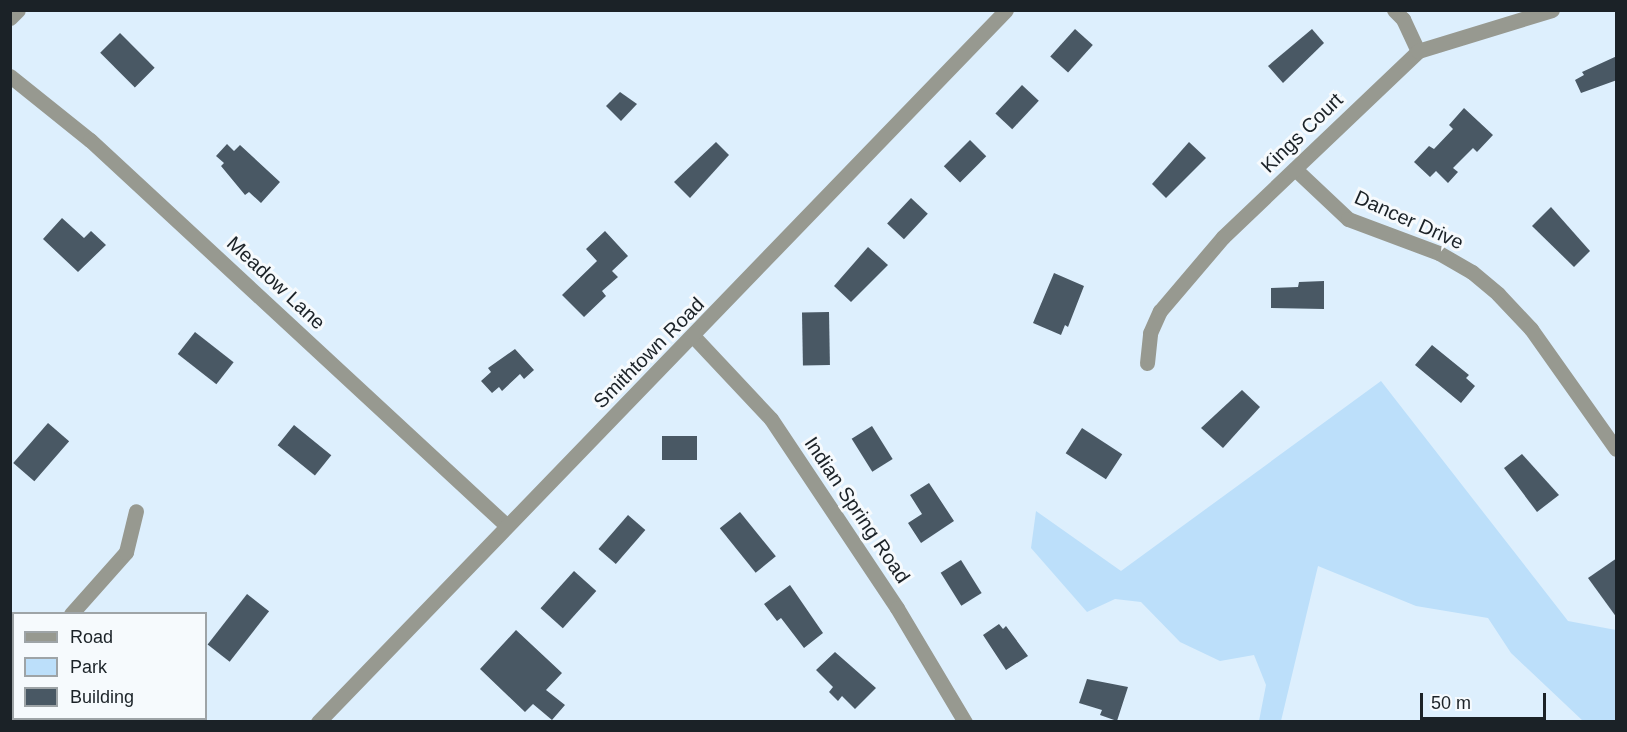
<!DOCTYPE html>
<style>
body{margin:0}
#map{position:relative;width:1627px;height:732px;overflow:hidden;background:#ddeffd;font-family:Helvetica,sans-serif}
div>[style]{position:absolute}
.green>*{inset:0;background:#bcdffa}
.building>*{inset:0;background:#495864;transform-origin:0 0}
.minor>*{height:15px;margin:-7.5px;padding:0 7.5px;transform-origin:7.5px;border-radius:7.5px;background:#979990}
span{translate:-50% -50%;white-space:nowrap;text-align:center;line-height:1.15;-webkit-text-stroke:6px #f6fafd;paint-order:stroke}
.street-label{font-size:20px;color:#1b2227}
.frame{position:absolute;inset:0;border:12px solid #1b2227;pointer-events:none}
.legend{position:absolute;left:12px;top:612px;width:195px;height:108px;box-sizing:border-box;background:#f6fafd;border:2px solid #9ea4a7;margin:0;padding:8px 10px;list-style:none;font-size:18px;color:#1b2227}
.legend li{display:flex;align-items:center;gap:12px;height:30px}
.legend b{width:30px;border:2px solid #9ea4a7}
.scale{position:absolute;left:1420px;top:693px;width:126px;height:27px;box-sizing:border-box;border:3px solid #1b2227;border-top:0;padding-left:8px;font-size:18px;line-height:21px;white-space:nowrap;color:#1b2227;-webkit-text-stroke:4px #f6fafd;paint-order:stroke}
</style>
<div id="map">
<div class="green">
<i style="clip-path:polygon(1381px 381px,1568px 621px,1616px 630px,1616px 721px,1583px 721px,1511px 653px,1488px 618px,1416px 606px,1318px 566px,1281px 721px,1259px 721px,1266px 685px,1254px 655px,1220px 661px,1180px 642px,1141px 602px,1115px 599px,1087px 612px,1031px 548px,1036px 511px,1121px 571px)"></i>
</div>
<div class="building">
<i style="left:1075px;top:29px;width:24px;height:37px;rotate:42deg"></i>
<i style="clip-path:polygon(1312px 29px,1324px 43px,1283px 83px,1268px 66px)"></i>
<i style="left:120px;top:33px;width:49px;height:28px;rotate:45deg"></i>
<i style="clip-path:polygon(1617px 56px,1617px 80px,1581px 93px,1575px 80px,1584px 75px,1582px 72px)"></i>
<i style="left:1022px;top:85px;width:23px;height:39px;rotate:43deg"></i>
<i style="clip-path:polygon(620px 92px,637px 104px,621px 121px,606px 106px)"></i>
<i style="clip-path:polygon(1464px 108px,1493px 135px,1477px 152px,1473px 148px,1453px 168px,1458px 172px,1448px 183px,1436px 171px,1430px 177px,1414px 162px,1429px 146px,1434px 149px,1453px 129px,1449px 125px)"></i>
<i style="left:970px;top:140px;width:23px;height:37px;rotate:45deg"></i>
<i style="clip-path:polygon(716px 142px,729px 155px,690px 198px,674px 182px)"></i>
<i style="clip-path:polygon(1189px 142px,1206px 158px,1166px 198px,1152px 184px)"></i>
<i style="clip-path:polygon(227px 144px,234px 151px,240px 145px,280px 182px,261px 203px,249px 192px,245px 195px,221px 166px,224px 163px,216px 156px)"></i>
<i style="left:911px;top:198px;width:23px;height:35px;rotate:43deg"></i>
<i style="clip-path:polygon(1551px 207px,1590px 251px,1574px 267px,1532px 226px)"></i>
<i style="clip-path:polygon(62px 218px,84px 238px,91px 231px,106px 245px,78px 272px,43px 239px)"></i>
<i style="clip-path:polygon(605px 231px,628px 256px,612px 271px,618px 277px,602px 291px,606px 296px,584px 317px,562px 295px,597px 261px,586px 249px)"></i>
<i style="clip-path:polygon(868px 247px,888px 265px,851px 302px,834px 286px)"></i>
<i style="clip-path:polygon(1054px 273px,1084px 286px,1068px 327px,1065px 325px,1061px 335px,1033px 323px)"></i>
<i style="clip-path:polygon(1324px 281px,1324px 309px,1271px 308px,1271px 288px,1298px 287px,1299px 282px)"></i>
<i style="left:829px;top:312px;width:53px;height:27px;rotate:89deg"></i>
<i style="left:195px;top:332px;width:49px;height:28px;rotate:38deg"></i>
<i style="clip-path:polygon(1432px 345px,1469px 375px,1466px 378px,1475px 386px,1461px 403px,1415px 365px)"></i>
<i style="clip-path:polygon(515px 349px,534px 370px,524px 379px,520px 374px,502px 391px,499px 387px,492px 393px,481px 381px,491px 372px,488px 368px)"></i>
<i style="clip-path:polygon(1242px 390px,1260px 407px,1223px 448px,1201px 428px)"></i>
<i style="left:48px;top:423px;width:28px;height:53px;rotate:41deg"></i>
<i style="left:294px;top:425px;width:48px;height:26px;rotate:39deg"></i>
<i style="left:872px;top:426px;width:39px;height:24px;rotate:58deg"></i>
<i style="left:1082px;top:428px;width:48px;height:30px;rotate:33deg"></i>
<i style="left:662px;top:436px;width:35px;height:24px"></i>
<i style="clip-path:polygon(1522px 454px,1559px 495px,1537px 512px,1504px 468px)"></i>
<i style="clip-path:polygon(929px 483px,954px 521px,921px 543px,908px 523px,922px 514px,910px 495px)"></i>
<i style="left:740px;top:512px;width:57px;height:26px;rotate:51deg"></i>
<i style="left:628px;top:515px;width:23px;height:45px;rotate:41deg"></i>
<i style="clip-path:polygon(1617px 558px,1617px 618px,1588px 578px)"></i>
<i style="left:961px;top:560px;width:39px;height:24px;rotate:58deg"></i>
<i style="left:574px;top:571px;width:30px;height:50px;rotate:42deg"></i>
<i style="clip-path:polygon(790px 585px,823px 633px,804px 648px,781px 618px,777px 621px,764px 604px)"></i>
<i style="left:247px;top:594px;width:28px;height:64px;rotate:38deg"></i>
<i style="clip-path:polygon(999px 624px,1003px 629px,1006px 626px,1028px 656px,1006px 670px,983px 635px)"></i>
<i style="clip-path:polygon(516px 630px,562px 673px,546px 690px,565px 705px,552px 720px,533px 704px,525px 712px,480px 669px)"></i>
<i style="clip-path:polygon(835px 652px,876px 688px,855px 709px,842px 696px,838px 701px,829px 692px,833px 687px,816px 670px)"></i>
<i style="clip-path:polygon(1087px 679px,1128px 687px,1117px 721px,1100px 715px,1102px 710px,1079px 703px)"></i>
</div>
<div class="minor">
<i style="left:1394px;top:10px;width:13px;rotate:45deg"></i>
<i style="left:1403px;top:19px;width:35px;rotate:65deg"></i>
<i style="left:10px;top:18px;width:11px;rotate:-45deg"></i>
<i style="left:10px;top:76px;width:102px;rotate:38.7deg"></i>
<i style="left:90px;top:140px;width:568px;rotate:42.79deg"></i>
<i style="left:1295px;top:169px;width:73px;rotate:43.3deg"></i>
<i style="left:1348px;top:219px;width:97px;rotate:20.5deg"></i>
<i style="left:1439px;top:253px;width:38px;rotate:30deg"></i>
<i style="left:1472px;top:272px;width:34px;rotate:40deg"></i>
<i style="left:1498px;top:294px;width:48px;rotate:46.7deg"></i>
<i style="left:1531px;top:329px;width:147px;rotate:54.7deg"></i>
<i style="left:694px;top:337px;width:112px;rotate:46.8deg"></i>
<i style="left:771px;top:419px;width:227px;rotate:56.3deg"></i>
<i style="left:897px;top:608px;width:133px;rotate:59.2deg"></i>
<i style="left:1147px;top:363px;width:30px;rotate:-84deg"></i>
<i style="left:1150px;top:333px;width:24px;rotate:-66deg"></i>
<i style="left:1160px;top:311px;width:97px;rotate:-49.6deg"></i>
<i style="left:1223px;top:237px;width:269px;rotate:-43.6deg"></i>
<i style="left:1418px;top:51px;width:140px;rotate:-17deg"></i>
<i style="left:71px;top:614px;width:83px;rotate:-48.4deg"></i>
<i style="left:126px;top:552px;width:42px;rotate:-76.3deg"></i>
<i style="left:10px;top:683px;width:6px;rotate:-45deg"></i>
<i style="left:318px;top:722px;width:990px;rotate:-45.98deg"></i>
</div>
<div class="street-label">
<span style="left:1302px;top:133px;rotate:-44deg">Kings Court</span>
<span style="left:1409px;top:220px;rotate:24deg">Dancer Drive</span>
<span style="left:276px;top:283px;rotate:43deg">Meadow Lane</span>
<span style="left:649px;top:353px;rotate:-45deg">Smithtown Road</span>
<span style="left:857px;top:510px;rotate:56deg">Indian Spring Road</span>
</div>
<div class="frame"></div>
<ul class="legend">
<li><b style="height:8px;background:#979990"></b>Road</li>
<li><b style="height:16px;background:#bcdffa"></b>Park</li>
<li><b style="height:16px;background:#495864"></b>Building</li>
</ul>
<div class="scale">50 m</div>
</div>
